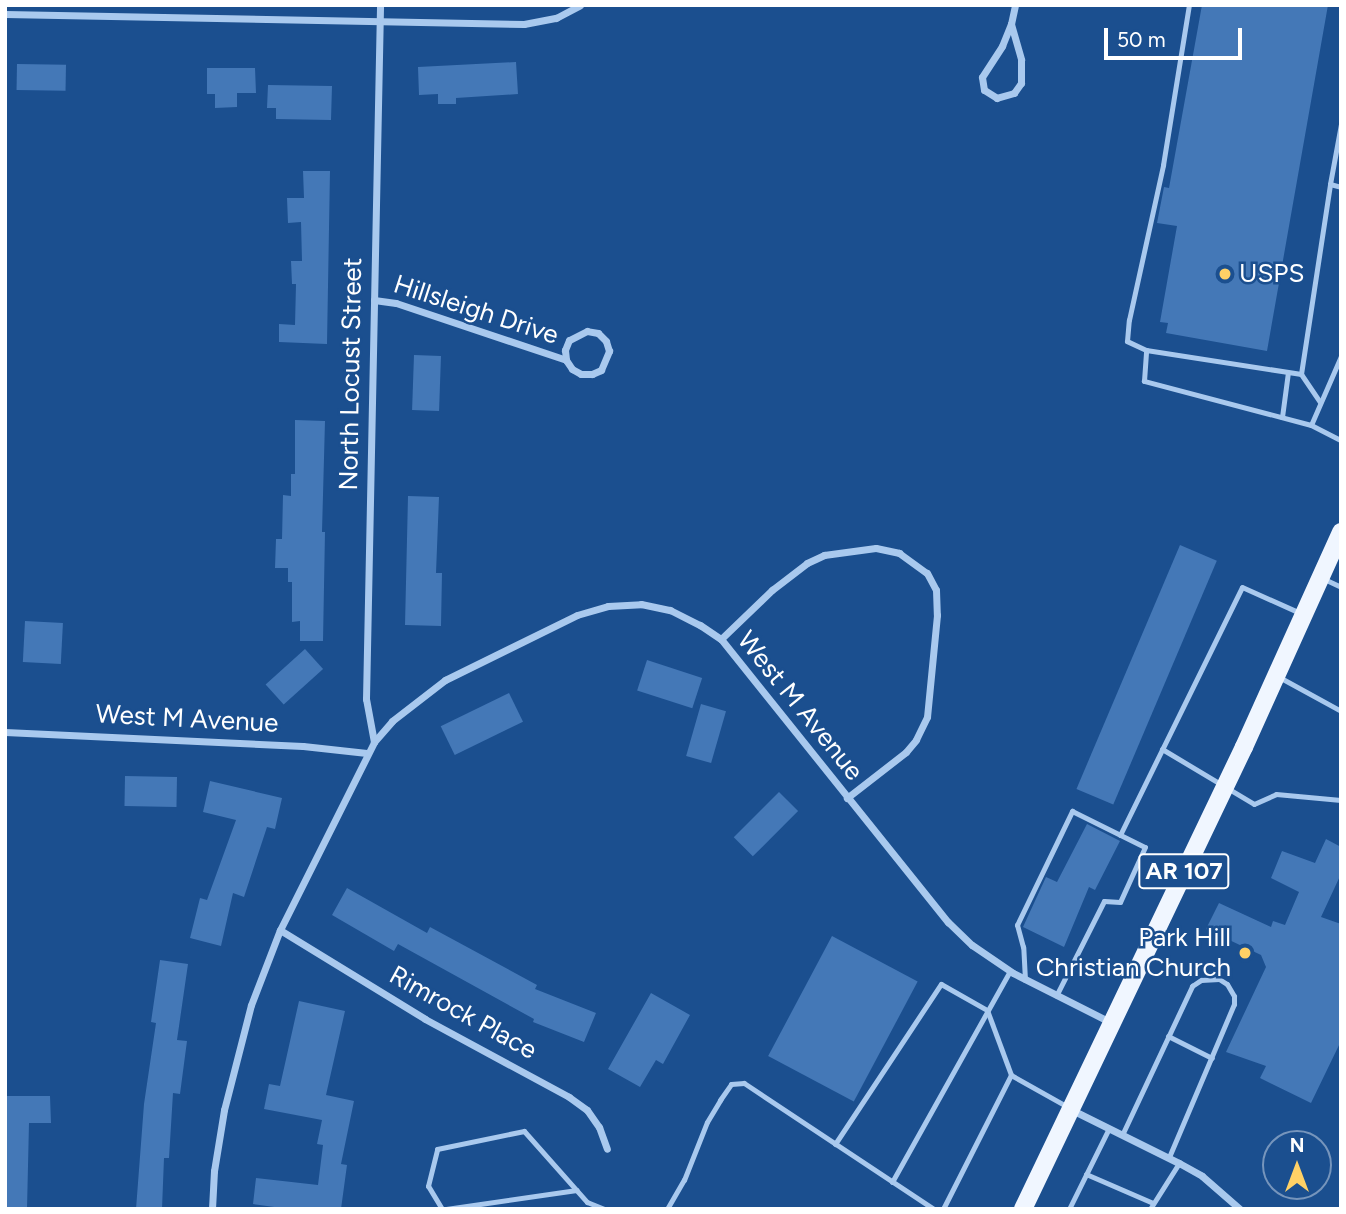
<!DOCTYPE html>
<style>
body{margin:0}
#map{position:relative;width:1346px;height:1214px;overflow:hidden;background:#1b4f8f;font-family:Figtree,sans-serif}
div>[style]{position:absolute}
.building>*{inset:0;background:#4478b7;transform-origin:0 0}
.lane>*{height:5px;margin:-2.5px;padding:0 2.5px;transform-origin:2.5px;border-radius:2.5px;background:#a9c9ee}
.street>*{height:7px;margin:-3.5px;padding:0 3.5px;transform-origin:3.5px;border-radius:3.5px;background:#a9c9ee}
.primary>*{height:18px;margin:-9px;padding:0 9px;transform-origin:9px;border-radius:9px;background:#f0f6ff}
.dots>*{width:19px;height:19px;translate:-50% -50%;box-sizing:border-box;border:4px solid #1b4f8f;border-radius:50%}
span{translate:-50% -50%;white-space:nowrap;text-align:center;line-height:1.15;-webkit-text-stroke:5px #1b4f8f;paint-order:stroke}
.shield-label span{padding:2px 5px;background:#1b4f8f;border:2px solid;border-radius:5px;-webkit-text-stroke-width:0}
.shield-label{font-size:24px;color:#fff;font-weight:700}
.poi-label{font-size:26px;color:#fff}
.left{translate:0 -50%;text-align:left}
.right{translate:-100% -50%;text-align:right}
.street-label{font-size:26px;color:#fff}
.frame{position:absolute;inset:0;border:7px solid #fff;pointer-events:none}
.north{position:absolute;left:1262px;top:1130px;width:70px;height:70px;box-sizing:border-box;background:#1b4f8f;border:2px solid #7695bc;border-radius:50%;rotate:0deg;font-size:19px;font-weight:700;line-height:28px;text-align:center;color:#fff}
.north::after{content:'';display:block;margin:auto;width:24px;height:32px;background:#ffd166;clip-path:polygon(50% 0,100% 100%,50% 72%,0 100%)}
.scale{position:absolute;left:1104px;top:28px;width:138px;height:32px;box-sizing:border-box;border:4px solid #fff;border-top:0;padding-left:9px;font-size:21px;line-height:24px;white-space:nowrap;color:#fff;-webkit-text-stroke:5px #1b4f8f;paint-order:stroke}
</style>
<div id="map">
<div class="building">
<i style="clip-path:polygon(1202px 5px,1328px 5px,1267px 351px,1166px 333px,1168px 323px,1160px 322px,1177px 226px,1157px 223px,1164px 187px,1169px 188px)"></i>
<i style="clip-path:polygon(516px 62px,518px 94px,456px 98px,456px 104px,438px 104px,438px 94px,419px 95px,418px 67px)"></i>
<i style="left:17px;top:64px;width:49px;height:26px;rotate:1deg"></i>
<i style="clip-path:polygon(207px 68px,255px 68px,256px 93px,237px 93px,237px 107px,215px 108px,215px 94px,207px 94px)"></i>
<i style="clip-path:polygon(268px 85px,332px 86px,331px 120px,276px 119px,276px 108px,267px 108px)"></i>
<i style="clip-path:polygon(303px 171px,330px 171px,327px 344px,279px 342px,279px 324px,295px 325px,296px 284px,292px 284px,291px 261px,302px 261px,301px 222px,288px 223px,287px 198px,304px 198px)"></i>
<i style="left:414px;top:355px;width:27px;height:55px;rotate:2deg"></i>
<i style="clip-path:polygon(295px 420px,325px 421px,322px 532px,325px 532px,323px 641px,300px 641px,300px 621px,292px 622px,292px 582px,288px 582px,288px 568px,275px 568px,276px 539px,282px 539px,283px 495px,291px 496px,291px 474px,295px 474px)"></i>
<i style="clip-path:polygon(408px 496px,439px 497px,436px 573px,442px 573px,441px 626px,405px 625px)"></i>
<i style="left:1180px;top:545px;width:40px;height:265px;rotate:23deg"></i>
<i style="left:25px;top:621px;width:38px;height:41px;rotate:3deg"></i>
<i style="left:305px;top:649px;width:27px;height:53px;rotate:48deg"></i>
<i style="left:647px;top:660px;width:58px;height:32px;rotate:18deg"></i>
<i style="left:509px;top:693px;width:32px;height:76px;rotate:64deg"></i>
<i style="left:701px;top:704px;width:26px;height:54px;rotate:16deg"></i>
<i style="left:125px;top:776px;width:52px;height:30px;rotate:1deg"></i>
<i style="clip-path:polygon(210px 781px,282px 798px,275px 829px,267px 827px,244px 897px,233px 893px,221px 946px,190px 938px,200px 898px,207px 900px,236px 820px,203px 812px)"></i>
<i style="left:779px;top:792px;width:27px;height:64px;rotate:45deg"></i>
<i style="clip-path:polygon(1087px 824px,1120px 841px,1095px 890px,1089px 887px,1064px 947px,1023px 927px,1046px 877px,1057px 882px)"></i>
<i style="clip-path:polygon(1326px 839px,1341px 847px,1341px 874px,1321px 917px,1341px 924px,1341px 1041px,1311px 1103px,1260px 1078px,1266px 1066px,1226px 1052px,1266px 967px,1261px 955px,1206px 929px,1219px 903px,1271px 927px,1273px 921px,1285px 925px,1299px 892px,1271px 878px,1282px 851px,1315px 863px)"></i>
<i style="clip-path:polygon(347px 888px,427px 933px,430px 927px,537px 985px,535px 989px,596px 1013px,584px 1042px,533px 1022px,534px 1019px,398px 944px,394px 951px,332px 915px)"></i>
<i style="left:832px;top:936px;width:97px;height:136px;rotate:28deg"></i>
<i style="clip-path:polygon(160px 960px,188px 964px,177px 1040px,187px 1041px,180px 1094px,173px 1093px,169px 1158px,164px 1158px,162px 1209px,136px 1209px,144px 1104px,156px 1023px,151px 1022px)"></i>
<i style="clip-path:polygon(651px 993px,690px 1015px,663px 1064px,656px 1060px,640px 1087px,608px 1069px)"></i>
<i style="clip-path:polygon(299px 1001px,345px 1011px,326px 1095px,354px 1101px,341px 1164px,347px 1165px,341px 1209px,289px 1209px,253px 1204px,256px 1178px,318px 1185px,323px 1145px,317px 1144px,322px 1120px,264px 1109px,269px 1084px,280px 1086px)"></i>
<i style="clip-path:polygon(5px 1096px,50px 1096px,51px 1123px,29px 1123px,27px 1209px,5px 1209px)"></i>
</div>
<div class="lane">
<i style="left:1341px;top:124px;width:61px;rotate:100.4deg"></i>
<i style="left:1330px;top:184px;width:11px;rotate:15deg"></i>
<i style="left:1146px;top:350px;width:21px;rotate:-155deg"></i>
<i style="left:1127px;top:341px;width:21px;rotate:-85deg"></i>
<i style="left:1129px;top:320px;width:159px;rotate:-77.6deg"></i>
<i style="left:1163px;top:165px;width:162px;rotate:-80.8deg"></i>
<i style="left:1341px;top:356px;width:75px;rotate:113.5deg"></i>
<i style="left:1311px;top:425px;width:34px;rotate:27deg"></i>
<i style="left:1301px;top:374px;width:34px;rotate:56deg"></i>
<i style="left:1282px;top:417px;width:45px;rotate:-82.4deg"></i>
<i style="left:1311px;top:425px;width:173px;rotate:-165.2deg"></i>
<i style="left:1144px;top:381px;width:31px;rotate:-86deg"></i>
<i style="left:1146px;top:350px;width:157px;rotate:8.8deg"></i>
<i style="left:1301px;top:374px;width:192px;rotate:-81.3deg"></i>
<i style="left:1324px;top:579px;width:19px;rotate:25deg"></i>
<i style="left:1279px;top:677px;width:71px;rotate:28.7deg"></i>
<i style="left:1162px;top:749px;width:107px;rotate:30.9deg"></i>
<i style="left:1254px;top:804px;width:24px;rotate:-24deg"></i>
<i style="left:1276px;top:794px;width:65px;rotate:5.3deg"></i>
<i style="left:1120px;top:835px;width:276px;rotate:-63.8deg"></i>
<i style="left:1242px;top:587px;width:64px;rotate:24.1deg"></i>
<i style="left:1025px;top:980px;width:33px;rotate:-93deg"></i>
<i style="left:1023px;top:947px;width:23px;rotate:-105deg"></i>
<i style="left:1017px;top:925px;width:127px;rotate:-64.2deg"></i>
<i style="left:1072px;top:811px;width:81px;rotate:26.3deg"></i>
<i style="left:1145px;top:847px;width:60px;rotate:114.4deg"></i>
<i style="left:1120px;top:902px;width:16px;rotate:-176deg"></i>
<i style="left:1104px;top:901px;width:106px;rotate:116.8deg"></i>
<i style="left:1168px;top:1036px;width:49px;rotate:26.6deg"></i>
<i style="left:1122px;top:1135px;width:165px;rotate:-64.8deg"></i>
<i style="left:1192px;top:986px;width:11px;rotate:-34deg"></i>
<i style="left:1201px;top:980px;width:18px;rotate:-3deg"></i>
<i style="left:1219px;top:979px;width:9px;rotate:32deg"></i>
<i style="left:1227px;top:984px;width:14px;rotate:60deg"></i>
<i style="left:1234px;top:996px;width:8px;rotate:90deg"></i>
<i style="left:1234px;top:1004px;width:166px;rotate:113deg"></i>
<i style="left:835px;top:1144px;width:192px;rotate:-56.5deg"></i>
<i style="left:941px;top:984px;width:53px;rotate:29.5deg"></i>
<i style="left:987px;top:1010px;width:69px;rotate:69.7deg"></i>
<i style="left:1011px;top:1075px;width:65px;rotate:29.3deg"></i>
<i style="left:1086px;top:1174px;width:73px;rotate:23.4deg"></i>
<i style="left:892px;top:1182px;width:242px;rotate:-60.8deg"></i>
<i style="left:442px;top:1209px;width:27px;rotate:-121deg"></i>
<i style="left:428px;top:1186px;width:38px;rotate:-76deg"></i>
<i style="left:437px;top:1149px;width:89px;rotate:-11.7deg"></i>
<i style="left:524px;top:1131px;width:95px;rotate:48.4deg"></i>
<i style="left:587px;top:1202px;width:18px;rotate:22deg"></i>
<i style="left:446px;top:1209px;width:132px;rotate:-8.3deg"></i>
<i style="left:667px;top:1209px;width:34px;rotate:-60deg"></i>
<i style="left:684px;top:1180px;width:62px;rotate:-68.4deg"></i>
<i style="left:707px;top:1122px;width:26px;rotate:-59deg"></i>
<i style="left:720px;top:1100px;width:19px;rotate:-55deg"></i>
<i style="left:731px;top:1084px;width:13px;rotate:-4deg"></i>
<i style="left:744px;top:1083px;width:228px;rotate:33.6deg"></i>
<i style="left:943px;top:1209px;width:150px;rotate:-63.1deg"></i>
<i style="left:1069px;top:1209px;width:90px;rotate:-63.7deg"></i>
<i style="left:1150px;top:1209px;width:54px;rotate:-57.8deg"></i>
</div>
<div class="street">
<i style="left:5px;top:14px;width:519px;rotate:1.1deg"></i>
<i style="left:524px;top:24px;width:33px;rotate:-11deg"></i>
<i style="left:556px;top:18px;width:27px;rotate:-28deg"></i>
<i style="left:1011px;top:24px;width:37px;rotate:74deg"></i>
<i style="left:1021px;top:60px;width:23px;rotate:90deg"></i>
<i style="left:1021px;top:83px;width:12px;rotate:125deg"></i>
<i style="left:1014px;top:93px;width:18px;rotate:164deg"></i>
<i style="left:997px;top:98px;width:15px;rotate:-148deg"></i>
<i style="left:984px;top:90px;width:13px;rotate:-99deg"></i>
<i style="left:982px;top:77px;width:37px;rotate:-57deg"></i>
<i style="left:1002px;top:46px;width:24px;rotate:-68deg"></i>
<i style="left:1011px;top:24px;width:19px;rotate:-78deg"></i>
<i style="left:374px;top:300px;width:22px;rotate:8deg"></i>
<i style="left:396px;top:303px;width:179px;rotate:18.5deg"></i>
<i style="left:566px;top:360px;width:11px;rotate:56deg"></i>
<i style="left:572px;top:369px;width:10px;rotate:29deg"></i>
<i style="left:581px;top:374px;width:11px"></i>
<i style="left:592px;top:374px;width:10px;rotate:-24deg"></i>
<i style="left:601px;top:370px;width:21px;rotate:-67deg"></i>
<i style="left:609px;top:351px;width:10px;rotate:-107deg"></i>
<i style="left:606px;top:341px;width:11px;rotate:-135deg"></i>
<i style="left:598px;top:333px;width:11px;rotate:-170deg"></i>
<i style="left:587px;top:331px;width:20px;rotate:153deg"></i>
<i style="left:569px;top:340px;width:11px;rotate:112deg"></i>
<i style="left:565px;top:350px;width:10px;rotate:84deg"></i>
<i style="left:721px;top:639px;width:71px;rotate:-43.9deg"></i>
<i style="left:772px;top:590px;width:44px;rotate:-37.6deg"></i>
<i style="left:807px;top:563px;width:19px;rotate:-25deg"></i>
<i style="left:824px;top:555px;width:52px;rotate:-7.7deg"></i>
<i style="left:876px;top:548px;width:24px;rotate:12deg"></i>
<i style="left:899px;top:553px;width:34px;rotate:36deg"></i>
<i style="left:927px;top:573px;width:19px;rotate:62deg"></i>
<i style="left:936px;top:590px;width:25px;rotate:88deg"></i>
<i style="left:937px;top:615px;width:102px;rotate:95.6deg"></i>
<i style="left:927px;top:717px;width:25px;rotate:116deg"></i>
<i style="left:916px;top:740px;width:16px;rotate:130deg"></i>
<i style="left:906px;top:752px;width:75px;rotate:142.1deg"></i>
<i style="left:5px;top:732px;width:298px;rotate:2.7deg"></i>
<i style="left:303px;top:746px;width:64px;rotate:6.2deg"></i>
<i style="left:374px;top:742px;width:44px;rotate:-100.5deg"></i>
<i style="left:366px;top:699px;width:694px;rotate:-88.84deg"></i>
<i style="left:280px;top:930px;width:170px;rotate:31.5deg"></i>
<i style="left:425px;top:1019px;width:164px;rotate:28.4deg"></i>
<i style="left:569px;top:1097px;width:22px;rotate:36deg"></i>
<i style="left:587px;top:1110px;width:21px;rotate:55deg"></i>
<i style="left:599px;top:1127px;width:23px;rotate:70deg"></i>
<i style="left:1070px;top:1109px;width:122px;rotate:26.4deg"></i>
<i style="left:1179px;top:1163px;width:26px;rotate:29deg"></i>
<i style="left:1202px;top:1176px;width:50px;rotate:41deg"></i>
<i style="left:212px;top:1209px;width:38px;rotate:-87deg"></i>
<i style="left:214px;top:1171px;width:62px;rotate:-80.7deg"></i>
<i style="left:224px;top:1110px;width:108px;rotate:-75.6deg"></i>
<i style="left:251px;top:1005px;width:80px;rotate:-68.9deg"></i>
<i style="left:280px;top:930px;width:210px;rotate:-63.4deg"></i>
<i style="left:374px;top:742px;width:28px;rotate:-49deg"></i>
<i style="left:392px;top:721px;width:67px;rotate:-37.7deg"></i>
<i style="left:445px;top:680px;width:147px;rotate:-26.2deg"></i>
<i style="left:577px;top:615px;width:32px;rotate:-16deg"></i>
<i style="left:608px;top:606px;width:33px;rotate:-3deg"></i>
<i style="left:641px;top:604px;width:30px;rotate:12deg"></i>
<i style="left:670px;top:610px;width:34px;rotate:27deg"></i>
<i style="left:700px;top:625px;width:25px;rotate:34deg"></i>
<i style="left:721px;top:639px;width:363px;rotate:51.3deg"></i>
<i style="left:948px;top:922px;width:33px;rotate:44deg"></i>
<i style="left:972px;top:945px;width:50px;rotate:34.3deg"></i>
<i style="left:1013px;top:973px;width:111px;rotate:26.8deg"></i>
</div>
<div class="primary">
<i style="left:1023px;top:1209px;width:512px;rotate:-64.44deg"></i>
<i style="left:1244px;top:747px;width:236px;rotate:-65.7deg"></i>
</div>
<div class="dots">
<i style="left:1225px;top:274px;background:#ffd166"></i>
<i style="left:1245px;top:953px;background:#ffd166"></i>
</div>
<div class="shield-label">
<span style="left:1184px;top:871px">AR 107</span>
</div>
<div class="poi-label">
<span class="left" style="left:1239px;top:274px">USPS</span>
<span class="right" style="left:1231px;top:953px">Park Hill<br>Christian Church</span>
</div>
<div class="street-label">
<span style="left:476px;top:310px;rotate:18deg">Hillsleigh Drive</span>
<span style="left:351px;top:374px;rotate:-89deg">North Locust Street</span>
<span style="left:800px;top:706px;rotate:51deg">West M Avenue</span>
<span style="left:187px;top:719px;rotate:3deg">West M Avenue</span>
<span style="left:463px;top:1013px;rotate:29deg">Rimrock Place</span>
</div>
<div class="frame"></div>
<div class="north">N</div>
<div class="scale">50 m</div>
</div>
